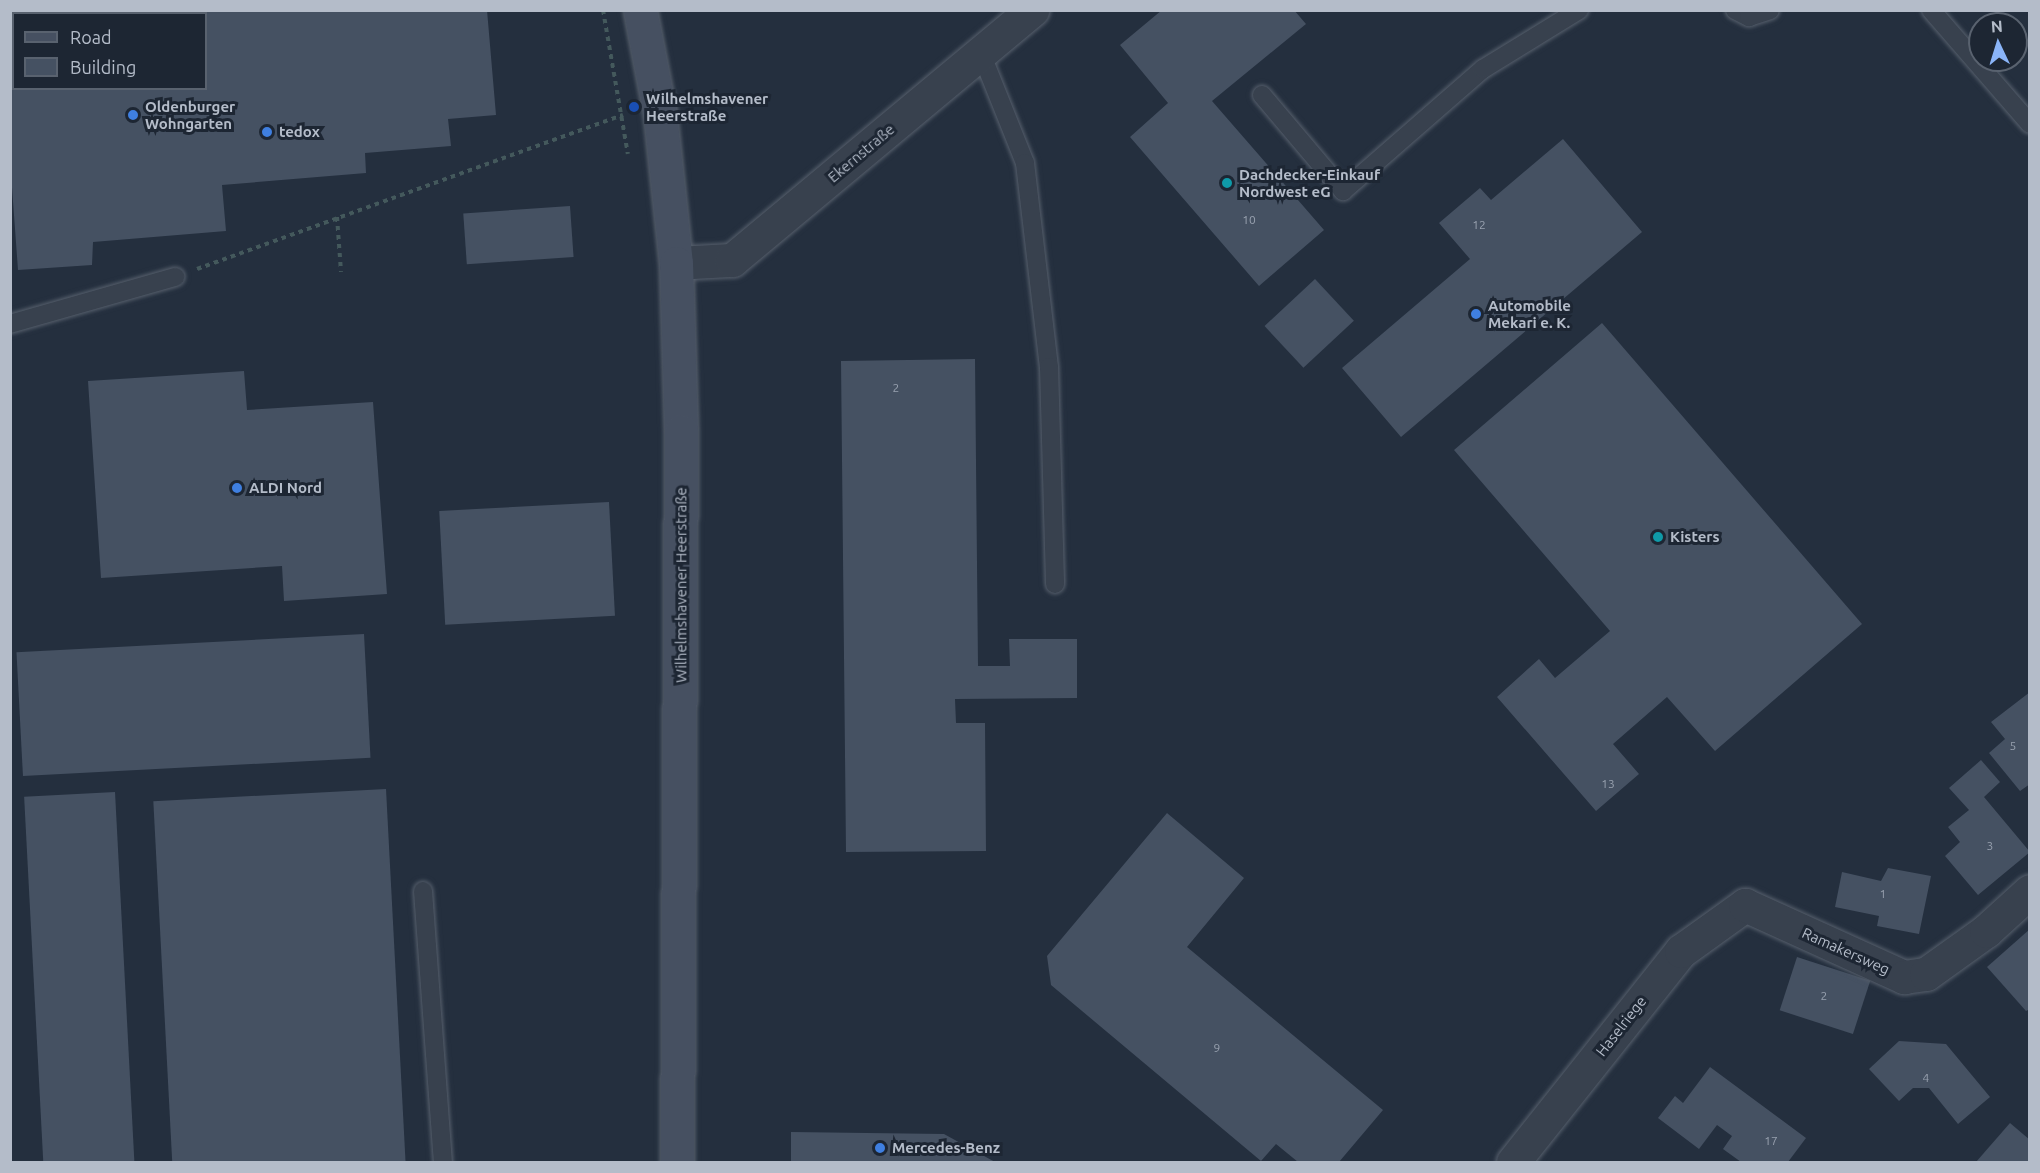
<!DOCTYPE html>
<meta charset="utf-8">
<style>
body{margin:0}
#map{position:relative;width:2040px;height:1173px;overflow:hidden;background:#242f3e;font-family:Ubuntu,sans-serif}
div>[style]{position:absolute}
.building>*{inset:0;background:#455162;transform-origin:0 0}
.path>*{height:4px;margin-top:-2px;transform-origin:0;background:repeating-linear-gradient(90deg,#44595c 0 4.5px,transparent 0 9px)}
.roads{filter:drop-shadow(0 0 2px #565f6c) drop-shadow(0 0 2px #565f6c)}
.lane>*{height:18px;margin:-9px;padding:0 9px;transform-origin:9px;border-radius:9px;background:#38414e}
.street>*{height:33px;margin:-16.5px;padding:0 16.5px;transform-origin:16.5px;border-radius:16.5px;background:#38414e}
.secondary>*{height:33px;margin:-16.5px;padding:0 16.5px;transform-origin:16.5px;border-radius:16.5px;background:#465061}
.dots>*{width:16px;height:16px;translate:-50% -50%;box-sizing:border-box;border:3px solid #1d2633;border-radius:50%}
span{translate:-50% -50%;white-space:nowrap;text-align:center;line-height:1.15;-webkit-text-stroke:6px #1d2633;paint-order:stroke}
.number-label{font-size:12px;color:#98a1af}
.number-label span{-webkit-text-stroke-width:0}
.poi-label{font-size:15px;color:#b4bcc9;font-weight:700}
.left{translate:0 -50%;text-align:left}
.street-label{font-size:15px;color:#b4bcc9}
.frame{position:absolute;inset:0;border:12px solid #b4bcc9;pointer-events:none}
.legend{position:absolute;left:12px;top:12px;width:195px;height:78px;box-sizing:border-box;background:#1d2633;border:2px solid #59626f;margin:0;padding:8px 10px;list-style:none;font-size:18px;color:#b4bcc9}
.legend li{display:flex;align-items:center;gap:12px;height:30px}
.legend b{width:30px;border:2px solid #59626f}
.north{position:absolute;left:1968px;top:12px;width:60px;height:60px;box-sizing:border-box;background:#1d2633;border:2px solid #59626f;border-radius:50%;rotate:356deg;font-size:16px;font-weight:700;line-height:24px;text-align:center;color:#b4bcc9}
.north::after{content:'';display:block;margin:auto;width:21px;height:27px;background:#8ab4f8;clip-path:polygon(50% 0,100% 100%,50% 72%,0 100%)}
</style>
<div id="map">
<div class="building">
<i style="clip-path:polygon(112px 10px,487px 10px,496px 115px,448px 119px,451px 146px,365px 153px,366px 173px,222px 185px,226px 231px,93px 242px,92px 265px,18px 270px,10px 160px,10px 84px,14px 88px,206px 88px,206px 14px)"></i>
<i style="clip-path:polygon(1162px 10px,1294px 10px,1306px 24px,1212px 101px,1324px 230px,1259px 286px,1130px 137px,1168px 103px,1120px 45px)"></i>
<i style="clip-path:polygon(1563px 139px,1642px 232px,1401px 437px,1342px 368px,1470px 259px,1439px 223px,1480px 188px,1491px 200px)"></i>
<i style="left:570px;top:206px;width:51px;height:107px;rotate:86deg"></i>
<i style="left:1315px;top:279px;width:57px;height:69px;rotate:47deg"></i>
<i style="clip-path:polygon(1602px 323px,1862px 624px,1715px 751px,1667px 697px,1613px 744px,1639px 774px,1596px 811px,1497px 697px,1539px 659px,1555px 678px,1610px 631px,1454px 450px)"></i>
<i style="clip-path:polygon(975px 359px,978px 666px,1010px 666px,1009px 639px,1077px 639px,1077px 698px,955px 699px,956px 723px,985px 723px,986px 851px,846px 852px,841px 361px)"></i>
<i style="clip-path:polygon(244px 371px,247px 410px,373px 402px,387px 594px,284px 601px,282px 566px,101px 578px,88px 381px)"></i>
<i style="left:609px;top:502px;width:114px;height:170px;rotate:87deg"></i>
<i style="left:364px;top:634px;width:124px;height:348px;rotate:87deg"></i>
<i style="clip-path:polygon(2030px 692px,2030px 784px,2020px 791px,1989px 753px,2005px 739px,1991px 722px)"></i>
<i style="clip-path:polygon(1981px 760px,2000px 782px,1984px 797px,2030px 852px,1978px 895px,1945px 856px,1960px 842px,1948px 827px,1969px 810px,1949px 788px)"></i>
<i style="left:386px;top:789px;width:373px;height:233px;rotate:87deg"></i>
<i style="left:115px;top:792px;width:371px;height:91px;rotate:87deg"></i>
<i style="clip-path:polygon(1167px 813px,1244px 878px,1187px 947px,1383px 1110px,1339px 1162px,1298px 1162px,1276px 1144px,1261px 1161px,1051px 985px,1047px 956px)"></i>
<i style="clip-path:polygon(1888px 868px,1931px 876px,1919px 934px,1877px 926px,1879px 916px,1835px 907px,1842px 872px,1881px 881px)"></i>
<i style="clip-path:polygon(2030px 929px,2030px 1009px,2026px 1011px,1987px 967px)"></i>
<i style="left:1797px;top:957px;width:77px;height:56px;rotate:18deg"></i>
<i style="clip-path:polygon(1899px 1041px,1946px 1044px,1990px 1097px,1958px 1124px,1929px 1088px,1913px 1088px,1899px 1101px,1869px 1069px)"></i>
<i style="clip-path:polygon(1710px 1067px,1806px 1138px,1788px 1162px,1741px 1162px,1723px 1149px,1732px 1136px,1717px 1125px,1699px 1149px,1658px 1118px,1675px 1096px,1683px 1103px)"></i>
<i style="clip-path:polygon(2010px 1123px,2030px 1140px,2030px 1162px,1976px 1162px)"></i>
<i style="clip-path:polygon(791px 1132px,944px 1134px,995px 1162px,791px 1162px)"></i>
</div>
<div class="path">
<i style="left:603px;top:10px;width:146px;rotate:80.2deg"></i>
<i style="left:10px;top:66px;width:4px"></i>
<i style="left:337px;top:217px;width:55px;rotate:85.8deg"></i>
<i style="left:197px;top:269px;width:453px;rotate:-19.9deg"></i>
</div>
<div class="roads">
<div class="lane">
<i style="left:1735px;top:10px;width:16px;rotate:27deg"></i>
<i style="left:1749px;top:17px;width:22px;rotate:-18deg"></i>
<i style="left:1931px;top:10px;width:151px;rotate:49deg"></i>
<i style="left:981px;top:53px;width:118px;rotate:68.2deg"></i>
<i style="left:1025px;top:163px;width:205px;rotate:83.3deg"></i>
<i style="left:1049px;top:367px;width:217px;rotate:88.4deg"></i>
<i style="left:1262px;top:95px;width:126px;rotate:49.8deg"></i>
<i style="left:1343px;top:191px;width:186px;rotate:-41.1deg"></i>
<i style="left:1483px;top:69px;width:113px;rotate:-31.6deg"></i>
<i style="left:10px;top:324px;width:172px;rotate:-15.9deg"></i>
<i style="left:423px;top:891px;width:272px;rotate:85.8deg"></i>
</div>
<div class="street">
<i style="left:676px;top:263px;width:56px;rotate:-3.1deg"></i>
<i style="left:732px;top:260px;width:391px;rotate:-39.8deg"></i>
<i style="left:1513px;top:1162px;width:270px;rotate:-51.5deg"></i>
<i style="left:1681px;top:951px;width:79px;rotate:-35.7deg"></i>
<i style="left:1745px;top:905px;width:175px;rotate:24.4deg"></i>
<i style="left:1904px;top:977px;width:22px;rotate:-8deg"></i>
<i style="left:1926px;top:974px;width:74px;rotate:-35.6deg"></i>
<i style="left:1986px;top:931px;width:59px;rotate:-42.3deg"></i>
</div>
<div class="secondary">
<i style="left:640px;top:10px;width:106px;rotate:79.1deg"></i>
<i style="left:660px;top:114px;width:150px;rotate:83.9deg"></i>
<i style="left:676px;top:263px;width:168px;rotate:88.3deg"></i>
<i style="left:681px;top:431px;width:731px;rotate:90.31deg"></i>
</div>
</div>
<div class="dots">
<i style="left:634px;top:107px;background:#1a4fb4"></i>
<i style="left:133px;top:115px;background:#3f7fe0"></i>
<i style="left:267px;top:132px;background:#3f7fe0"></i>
<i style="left:1227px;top:183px;background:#0f9aa8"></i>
<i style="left:1476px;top:314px;background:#3f7fe0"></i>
<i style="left:237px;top:488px;background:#3f7fe0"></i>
<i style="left:1658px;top:537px;background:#0f9aa8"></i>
<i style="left:880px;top:1148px;background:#3f7fe0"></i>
</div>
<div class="number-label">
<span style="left:1249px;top:220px">10</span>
<span style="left:1479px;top:225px">12</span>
<span style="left:896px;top:388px">2</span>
<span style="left:2013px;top:746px">5</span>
<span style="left:1608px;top:784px">13</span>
<span style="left:1990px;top:846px">3</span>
<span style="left:1883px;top:894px">1</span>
<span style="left:1824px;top:996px">2</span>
<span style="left:1217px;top:1048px">9</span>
<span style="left:1926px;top:1078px">4</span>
<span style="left:1771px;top:1141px">17</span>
</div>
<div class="poi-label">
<span class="left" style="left:646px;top:107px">Wilhelmshavener<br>Heerstraße</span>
<span class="left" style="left:145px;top:115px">Oldenburger<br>Wohngarten</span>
<span class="left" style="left:279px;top:132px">tedox</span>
<span class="left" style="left:1239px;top:183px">Dachdecker-Einkauf<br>Nordwest eG</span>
<span class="left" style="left:1488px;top:314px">Automobile<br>Mekari e. K.</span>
<span class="left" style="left:249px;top:488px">ALDI Nord</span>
<span class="left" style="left:1670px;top:537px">Kisters</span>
<span class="left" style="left:892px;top:1148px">Mercedes-Benz</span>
</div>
<div class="street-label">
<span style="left:861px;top:153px;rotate:-40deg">Ekernstraße</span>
<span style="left:681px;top:585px;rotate:-90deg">Wilhelmshavener Heerstraße</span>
<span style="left:1846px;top:951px;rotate:24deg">Ramakersweg</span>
<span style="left:1621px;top:1026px;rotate:-52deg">Haselriege</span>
</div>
<div class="frame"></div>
<ul class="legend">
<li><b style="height:8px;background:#465061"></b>Road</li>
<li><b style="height:16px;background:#455162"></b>Building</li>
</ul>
<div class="north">N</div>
</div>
